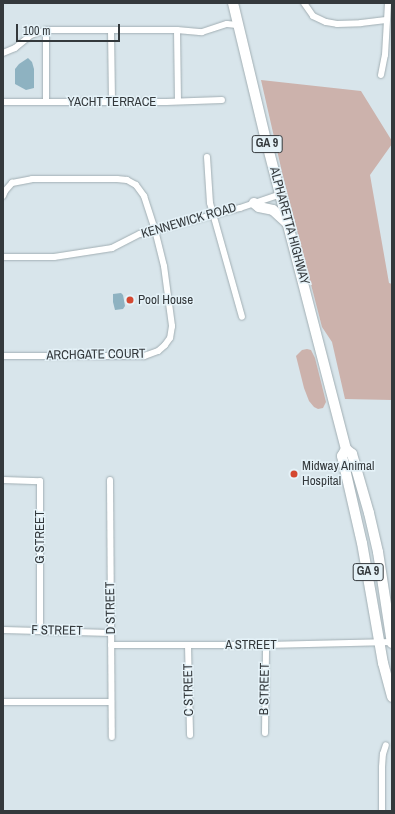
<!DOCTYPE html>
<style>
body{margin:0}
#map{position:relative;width:395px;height:814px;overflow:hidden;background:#d8e5eb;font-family:"Archivo Narrow",sans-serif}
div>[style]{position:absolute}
.green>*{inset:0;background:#ccb2ac}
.water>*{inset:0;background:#8eb2c1}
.roads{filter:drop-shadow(0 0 1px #a1aeb3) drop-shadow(0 0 1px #a1aeb3)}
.street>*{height:6px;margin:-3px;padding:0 3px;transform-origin:3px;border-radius:3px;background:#fff}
.primary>*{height:10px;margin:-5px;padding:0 5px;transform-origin:5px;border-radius:5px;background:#fff}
.dots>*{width:11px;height:11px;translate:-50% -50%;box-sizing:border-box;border:2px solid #e5f2f8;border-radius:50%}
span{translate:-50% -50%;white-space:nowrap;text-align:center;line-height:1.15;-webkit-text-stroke:3px #e5f2f8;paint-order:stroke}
.shield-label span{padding:1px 3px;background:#e5f2f8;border:1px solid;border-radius:3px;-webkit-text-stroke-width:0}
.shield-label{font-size:12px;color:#34393c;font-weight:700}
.street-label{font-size:13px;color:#34393c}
.poi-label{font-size:13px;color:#34393c}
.left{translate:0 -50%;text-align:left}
.frame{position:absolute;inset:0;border:4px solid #34393c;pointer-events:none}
.scale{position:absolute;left:16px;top:24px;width:104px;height:18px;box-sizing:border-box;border:2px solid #34393c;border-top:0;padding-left:5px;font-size:12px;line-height:14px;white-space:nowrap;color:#34393c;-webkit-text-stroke:3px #e5f2f8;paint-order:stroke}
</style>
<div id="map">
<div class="green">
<i style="clip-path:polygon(261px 80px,361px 91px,392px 141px,392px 144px,370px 175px,389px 283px,392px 284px,392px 400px,345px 399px,332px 342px,322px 327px,282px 172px)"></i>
<i style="clip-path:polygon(307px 349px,311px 350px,315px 358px,326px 402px,323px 408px,318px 409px,314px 407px,309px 401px,304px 388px,296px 356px,302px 350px)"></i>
</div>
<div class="water">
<i style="clip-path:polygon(28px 58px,32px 62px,34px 69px,34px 88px,26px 90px,15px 84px,15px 69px,19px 64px)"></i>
<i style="clip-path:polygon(121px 293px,123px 295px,125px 306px,123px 309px,115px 310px,113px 302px,113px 294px)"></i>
</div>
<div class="roads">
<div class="street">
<i style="left:304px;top:3px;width:16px;rotate:55deg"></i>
<i style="left:313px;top:16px;width:14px;rotate:25deg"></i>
<i style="left:326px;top:22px;width:11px;rotate:10deg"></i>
<i style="left:337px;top:24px;width:24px;rotate:-2deg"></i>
<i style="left:361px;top:23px;width:25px;rotate:-7deg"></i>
<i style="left:46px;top:30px;width:72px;rotate:90deg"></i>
<i style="left:111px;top:30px;width:72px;rotate:89.2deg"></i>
<i style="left:177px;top:30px;width:71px;rotate:89.2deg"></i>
<i style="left:3px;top:53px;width:13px;rotate:-23deg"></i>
<i style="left:15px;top:48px;width:21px;rotate:-39deg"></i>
<i style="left:31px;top:35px;width:16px;rotate:-18deg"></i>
<i style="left:46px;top:30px;width:131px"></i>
<i style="left:177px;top:30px;width:25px;rotate:5deg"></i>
<i style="left:202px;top:32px;width:26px;rotate:-18deg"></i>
<i style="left:227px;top:24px;width:10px;rotate:6deg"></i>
<i style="left:381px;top:75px;width:20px;rotate:-79deg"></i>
<i style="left:385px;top:55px;width:52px;rotate:-86.7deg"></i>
<i style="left:3px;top:102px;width:163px"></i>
<i style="left:166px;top:102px;width:56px;rotate:-2deg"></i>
<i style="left:207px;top:157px;width:46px;rotate:86.3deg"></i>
<i style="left:210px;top:203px;width:118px;rotate:74.3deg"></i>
<i style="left:3px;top:196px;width:5px;rotate:-68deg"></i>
<i style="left:5px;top:191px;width:11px;rotate:-49deg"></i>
<i style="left:12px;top:183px;width:20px;rotate:-11deg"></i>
<i style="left:32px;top:179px;width:85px"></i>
<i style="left:117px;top:179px;width:10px;rotate:6deg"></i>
<i style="left:127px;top:180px;width:10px;rotate:29deg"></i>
<i style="left:136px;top:185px;width:14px;rotate:54deg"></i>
<i style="left:144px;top:196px;width:36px;rotate:72deg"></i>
<i style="left:155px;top:230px;width:37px;rotate:76deg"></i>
<i style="left:164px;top:266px;width:61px;rotate:82.4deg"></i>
<i style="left:172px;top:326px;width:12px;rotate:99deg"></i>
<i style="left:170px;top:338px;width:9px;rotate:126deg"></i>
<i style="left:165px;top:345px;width:9px;rotate:139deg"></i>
<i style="left:158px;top:351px;width:15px;rotate:160deg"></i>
<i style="left:144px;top:356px;width:141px;rotate:180deg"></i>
<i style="left:3px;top:257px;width:51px"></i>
<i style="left:54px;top:257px;width:59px;rotate:-8.8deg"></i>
<i style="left:112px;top:248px;width:31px;rotate:-27deg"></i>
<i style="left:140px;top:234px;width:16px;rotate:-15deg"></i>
<i style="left:155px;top:230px;width:88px;rotate:-14.5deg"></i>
<i style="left:240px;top:208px;width:43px;rotate:-18.9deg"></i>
<i style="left:3px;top:480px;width:37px;rotate:2deg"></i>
<i style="left:40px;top:481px;width:150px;rotate:90deg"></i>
<i style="left:110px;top:480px;width:257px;rotate:89.6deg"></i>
<i style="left:3px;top:630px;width:108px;rotate:1.6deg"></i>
<i style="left:111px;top:645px;width:155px"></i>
<i style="left:266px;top:645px;width:126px;rotate:-1.4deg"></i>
<i style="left:188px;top:645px;width:90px;rotate:88.7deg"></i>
<i style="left:3px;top:702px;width:108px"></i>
<i style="left:265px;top:733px;width:88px;rotate:-89.3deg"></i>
<i style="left:382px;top:811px;width:44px;rotate:-90deg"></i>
<i style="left:382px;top:767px;width:13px;rotate:-86deg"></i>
<i style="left:383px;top:754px;width:9px;rotate:-72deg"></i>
</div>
<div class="primary">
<i style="left:233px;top:3px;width:141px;rotate:76.5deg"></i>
<i style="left:266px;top:140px;width:319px;rotate:75.5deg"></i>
<i style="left:254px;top:203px;width:6px;rotate:39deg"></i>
<i style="left:259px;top:207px;width:14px;rotate:12deg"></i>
<i style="left:273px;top:210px;width:19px;rotate:43deg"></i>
<i style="left:346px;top:449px;width:8px;rotate:120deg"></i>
<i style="left:342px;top:456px;width:89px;rotate:77.1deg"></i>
<i style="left:362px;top:543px;width:122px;rotate:80.1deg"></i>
<i style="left:383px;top:663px;width:35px;rotate:75deg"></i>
<i style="left:346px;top:449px;width:8px;rotate:40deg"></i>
<i style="left:352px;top:454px;width:61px;rotate:73.9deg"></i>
<i style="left:369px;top:513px;width:40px;rotate:77deg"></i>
<i style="left:378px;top:552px;width:92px;rotate:81.3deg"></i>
</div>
</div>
<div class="dots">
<i style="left:130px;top:300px;background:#d44831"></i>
<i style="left:294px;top:474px;background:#d44831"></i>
</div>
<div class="shield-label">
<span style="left:267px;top:144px">GA 9</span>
<span style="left:368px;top:572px">GA 9</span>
</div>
<div class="street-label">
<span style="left:112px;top:102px">YACHT TERRACE</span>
<span style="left:189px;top:221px;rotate:-16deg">KENNEWICK ROAD</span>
<span style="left:289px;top:226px;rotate:75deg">ALPHARETTA HIGHWAY</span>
<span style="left:96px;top:355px;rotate:-1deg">ARCHGATE COURT</span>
<span style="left:40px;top:537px;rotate:-90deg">G STREET</span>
<span style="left:111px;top:608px;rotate:-91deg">D STREET</span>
<span style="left:57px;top:631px;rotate:1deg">F STREET</span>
<span style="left:251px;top:645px">A STREET</span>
<span style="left:265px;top:689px;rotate:-89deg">B STREET</span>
<span style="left:189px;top:690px;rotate:-91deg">C STREET</span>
</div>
<div class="poi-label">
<span class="left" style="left:138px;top:300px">Pool House</span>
<span class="left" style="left:302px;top:474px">Midway Animal<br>Hospital</span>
</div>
<div class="frame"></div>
<div class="scale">100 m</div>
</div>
